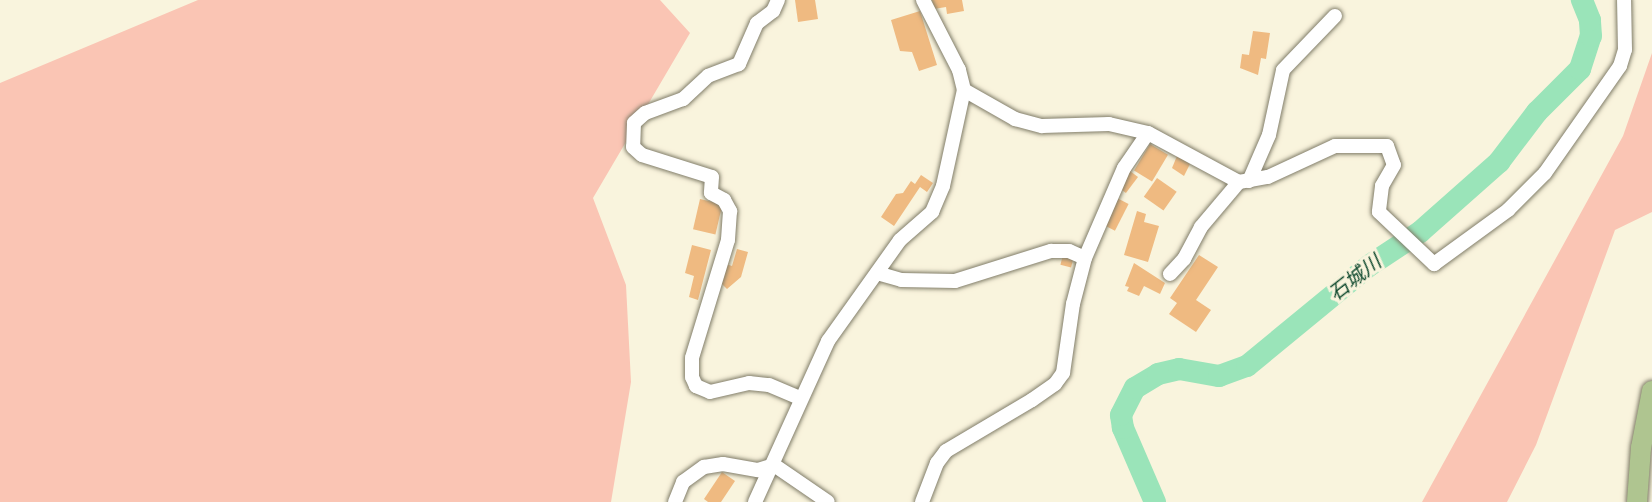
<!DOCTYPE html>
<meta charset="utf-8">
<style>
body{margin:0}
#map{position:relative;width:1652px;height:502px;overflow:hidden;background:#f9f4dd;font-family:"Roboto Condensed","Noto Sans JP",sans-serif}
div>[style]{position:absolute}
.green>*{inset:0;background:#fac5b4}
.river>*{height:22px;margin:-11px;padding:0 11px;transform-origin:11px;border-radius:11px;background:#9ae4b9}
.building>*{inset:0;background:#efba81;transform-origin:0 0}
.roads{filter:drop-shadow(0 0 2px #817d69) drop-shadow(0 0 2px #817d69)}
.minor>*{height:14px;margin:-7px;padding:0 7px;transform-origin:7px;border-radius:7px;background:#fff}
.primary>*{height:20px;margin:-10px;padding:0 10px;transform-origin:10px;border-radius:10px;background:#afc590}
span{translate:-50% -50%;white-space:nowrap;text-align:center;line-height:1.15;-webkit-text-stroke:6px #f9f4dd;paint-order:stroke}
.water-label{font-size:20px;color:#0f492e;font-style:italic}
</style>
<div id="map">
<div class="green">
<i style="clip-path:polygon(198px 0,660px 0,690px 33px,593px 198px,626px 285px,631px 382px,611px 502px,0 502px,0 83px)"></i>
<i style="clip-path:polygon(1652px 53px,1652px 212px,1615px 230px,1536px 445px,1507px 502px,1422px 502px,1623px 136px)"></i>
</div>
<div class="river">
<i style="left:1155px;top:502px;width:81px;rotate:-113.4deg"></i>
<i style="left:1123px;top:428px;width:13px;rotate:-99deg"></i>
<i style="left:1121px;top:415px;width:30px;rotate:-63deg"></i>
<i style="left:1135px;top:388px;width:27px;rotate:-31deg"></i>
<i style="left:1158px;top:374px;width:22px;rotate:-13deg"></i>
<i style="left:1179px;top:369px;width:41px;rotate:9.9deg"></i>
<i style="left:1219px;top:376px;width:30px;rotate:-20deg"></i>
<i style="left:1247px;top:366px;width:159px;rotate:-39.4deg"></i>
<i style="left:1370px;top:265px;width:60px;rotate:-33.4deg"></i>
<i style="left:1420px;top:232px;width:106px;rotate:-41.5deg"></i>
<i style="left:1499px;top:162px;width:63px;rotate:-52.8deg"></i>
<i style="left:1537px;top:112px;width:61px;rotate:-45deg"></i>
<i style="left:1580px;top:69px;width:35px;rotate:-72deg"></i>
<i style="left:1591px;top:36px;width:16px;rotate:-94deg"></i>
<i style="left:1590px;top:20px;width:22px;rotate:-112deg"></i>
</div>
<div class="building">
<i style="clip-path:polygon(795px 0,815px 0,818px 19px,798px 22px)"></i>
<i style="clip-path:polygon(932px 0,962px 0,964px 11px,947px 14px,946px 7px,934px 9px)"></i>
<i style="clip-path:polygon(920px 11px,937px 65px,919px 71px,912px 52px,900px 51px,891px 20px)"></i>
<i style="clip-path:polygon(1253px 31px,1270px 33px,1266px 59px,1261px 58px,1258px 75px,1240px 68px,1242px 54px,1249px 55px)"></i>
<i style="left:1150px;top:144px;width:21px;height:31px;rotate:31deg"></i>
<i style="clip-path:polygon(1177px 156px,1190px 164px,1184px 176px,1172px 168px)"></i>
<i style="left:1130px;top:171px;width:10px;height:20px;rotate:37deg"></i>
<i style="clip-path:polygon(921px 175px,933px 183px,927px 192px,920px 187px,894px 226px,881px 217px,896px 194px,903px 193px,911px 181px,915px 184px)"></i>
<i style="left:1157px;top:178px;width:24px;height:23px;rotate:35deg"></i>
<i style="left:1117px;top:198px;width:13px;height:30px;rotate:27deg"></i>
<i style="left:700px;top:199px;width:23px;height:31px;rotate:13deg"></i>
<i style="clip-path:polygon(1137px 211px,1146px 214px,1144px 222px,1159px 226px,1148px 262px,1124px 255px)"></i>
<i style="clip-path:polygon(692px 245px,711px 250px,698px 300px,689px 297px,694px 276px,685px 273px)"></i>
<i style="clip-path:polygon(737px 249px,748px 252px,741px 277px,727px 289px,720px 282px,726px 264px,732px 266px)"></i>
<i style="left:1063px;top:255px;width:11px;height:10px;rotate:15deg"></i>
<i style="clip-path:polygon(1199px 255px,1218px 267px,1196px 300px,1211px 310px,1196px 332px,1169px 314px,1177px 303px,1170px 298px)"></i>
<i style="clip-path:polygon(1134px 263px,1165px 283px,1160px 294px,1144px 286px,1139px 296px,1127px 291px,1129px 287px,1125px 286px)"></i>
<i style="clip-path:polygon(722px 472px,735px 481px,721px 502px,708px 502px,704px 499px)"></i>
</div>
<div class="roads">
<div class="minor">
<i style="left:778px;top:0;width:12px;rotate:114deg"></i>
<i style="left:773px;top:11px;width:20px;rotate:143deg"></i>
<i style="left:757px;top:23px;width:45px;rotate:113.7deg"></i>
<i style="left:739px;top:64px;width:33px;rotate:159deg"></i>
<i style="left:708px;top:76px;width:34px;rotate:137deg"></i>
<i style="left:683px;top:99px;width:40px;rotate:159.8deg"></i>
<i style="left:645px;top:113px;width:15px;rotate:138deg"></i>
<i style="left:634px;top:123px;width:24px;rotate:92deg"></i>
<i style="left:633px;top:147px;width:12px;rotate:42deg"></i>
<i style="left:642px;top:155px;width:73px;rotate:17.4deg"></i>
<i style="left:712px;top:177px;width:16px;rotate:94deg"></i>
<i style="left:711px;top:193px;width:15px;rotate:28deg"></i>
<i style="left:724px;top:200px;width:13px;rotate:61deg"></i>
<i style="left:730px;top:211px;width:29px;rotate:94deg"></i>
<i style="left:728px;top:240px;width:123px;rotate:107deg"></i>
<i style="left:692px;top:358px;width:19px;rotate:90deg"></i>
<i style="left:692px;top:377px;width:10px;rotate:66deg"></i>
<i style="left:696px;top:386px;width:15px;rotate:23deg"></i>
<i style="left:710px;top:392px;width:40px;rotate:-13deg"></i>
<i style="left:749px;top:383px;width:20px;rotate:6deg"></i>
<i style="left:769px;top:385px;width:34px;rotate:23deg"></i>
<i style="left:964px;top:90px;width:59px;rotate:29.6deg"></i>
<i style="left:1015px;top:119px;width:28px;rotate:15deg"></i>
<i style="left:1042px;top:126px;width:67px;rotate:-1.7deg"></i>
<i style="left:1109px;top:124px;width:40px;rotate:13deg"></i>
<i style="left:1148px;top:133px;width:103px;rotate:28.3deg"></i>
<i style="left:1239px;top:182px;width:29px;rotate:-10deg"></i>
<i style="left:1268px;top:177px;width:74px;rotate:-24.8deg"></i>
<i style="left:1335px;top:146px;width:52px"></i>
<i style="left:1387px;top:146px;width:20px;rotate:70deg"></i>
<i style="left:1394px;top:165px;width:24px;rotate:120deg"></i>
<i style="left:1382px;top:186px;width:26px;rotate:97deg"></i>
<i style="left:1379px;top:212px;width:76px;rotate:43.4deg"></i>
<i style="left:1434px;top:264px;width:92px;rotate:-36.1deg"></i>
<i style="left:1508px;top:210px;width:52px;rotate:-45deg"></i>
<i style="left:1545px;top:173px;width:131px;rotate:-55deg"></i>
<i style="left:1620px;top:66px;width:17px;rotate:-73deg"></i>
<i style="left:1625px;top:50px;width:50px;rotate:-91.1deg"></i>
<i style="left:1249px;top:181px;width:50px;rotate:-66.5deg"></i>
<i style="left:1269px;top:135px;width:66px;rotate:-77.8deg"></i>
<i style="left:1283px;top:70px;width:75px;rotate:-46.1deg"></i>
<i style="left:877px;top:273px;width:25px;rotate:16deg"></i>
<i style="left:901px;top:280px;width:54px;rotate:1.1deg"></i>
<i style="left:955px;top:281px;width:101px;rotate:-17.4deg"></i>
<i style="left:1051px;top:251px;width:18px"></i>
<i style="left:1069px;top:251px;width:17px;rotate:24deg"></i>
<i style="left:1170px;top:274px;width:21px;rotate:-47deg"></i>
<i style="left:1184px;top:259px;width:36px;rotate:-62deg"></i>
<i style="left:1201px;top:227px;width:59px;rotate:-49.8deg"></i>
<i style="left:774px;top:465px;width:65px;rotate:34.4deg"></i>
<i style="left:675px;top:502px;width:22px;rotate:-68deg"></i>
<i style="left:683px;top:482px;width:26px;rotate:-36deg"></i>
<i style="left:704px;top:467px;width:19px;rotate:-9deg"></i>
<i style="left:723px;top:464px;width:36px;rotate:10deg"></i>
<i style="left:758px;top:470px;width:17px;rotate:-17deg"></i>
<i style="left:755px;top:502px;width:177px;rotate:-65.6deg"></i>
<i style="left:828px;top:341px;width:124px;rotate:-54.5deg"></i>
<i style="left:900px;top:240px;width:43px;rotate:-41.2deg"></i>
<i style="left:932px;top:212px;width:28px;rotate:-67deg"></i>
<i style="left:943px;top:186px;width:98px;rotate:-77.7deg"></i>
<i style="left:964px;top:90px;width:21px;rotate:-104deg"></i>
<i style="left:959px;top:70px;width:79px;rotate:-117.2deg"></i>
<i style="left:922px;top:502px;width:42px;rotate:-69deg"></i>
<i style="left:937px;top:463px;width:15px;rotate:-53deg"></i>
<i style="left:946px;top:451px;width:100px;rotate:-30.7deg"></i>
<i style="left:1032px;top:400px;width:28px;rotate:-35deg"></i>
<i style="left:1055px;top:384px;width:14px;rotate:-54deg"></i>
<i style="left:1063px;top:373px;width:70px;rotate:-81.8deg"></i>
<i style="left:1073px;top:304px;width:48px;rotate:-75.4deg"></i>
<i style="left:1085px;top:258px;width:98px;rotate:-66.6deg"></i>
<i style="left:1124px;top:168px;width:42px;rotate:-55.6deg"></i>
</div>
<div class="primary">
<i style="left:1637px;top:502px;width:54px;rotate:-85.8deg"></i>
<i style="left:1641px;top:448px;width:58px;rotate:-79.1deg"></i>
</div>
</div>
<div class="water-label">
<span style="left:1355px;top:278px;rotate:-38deg">石城川</span>
</div>
</div>
